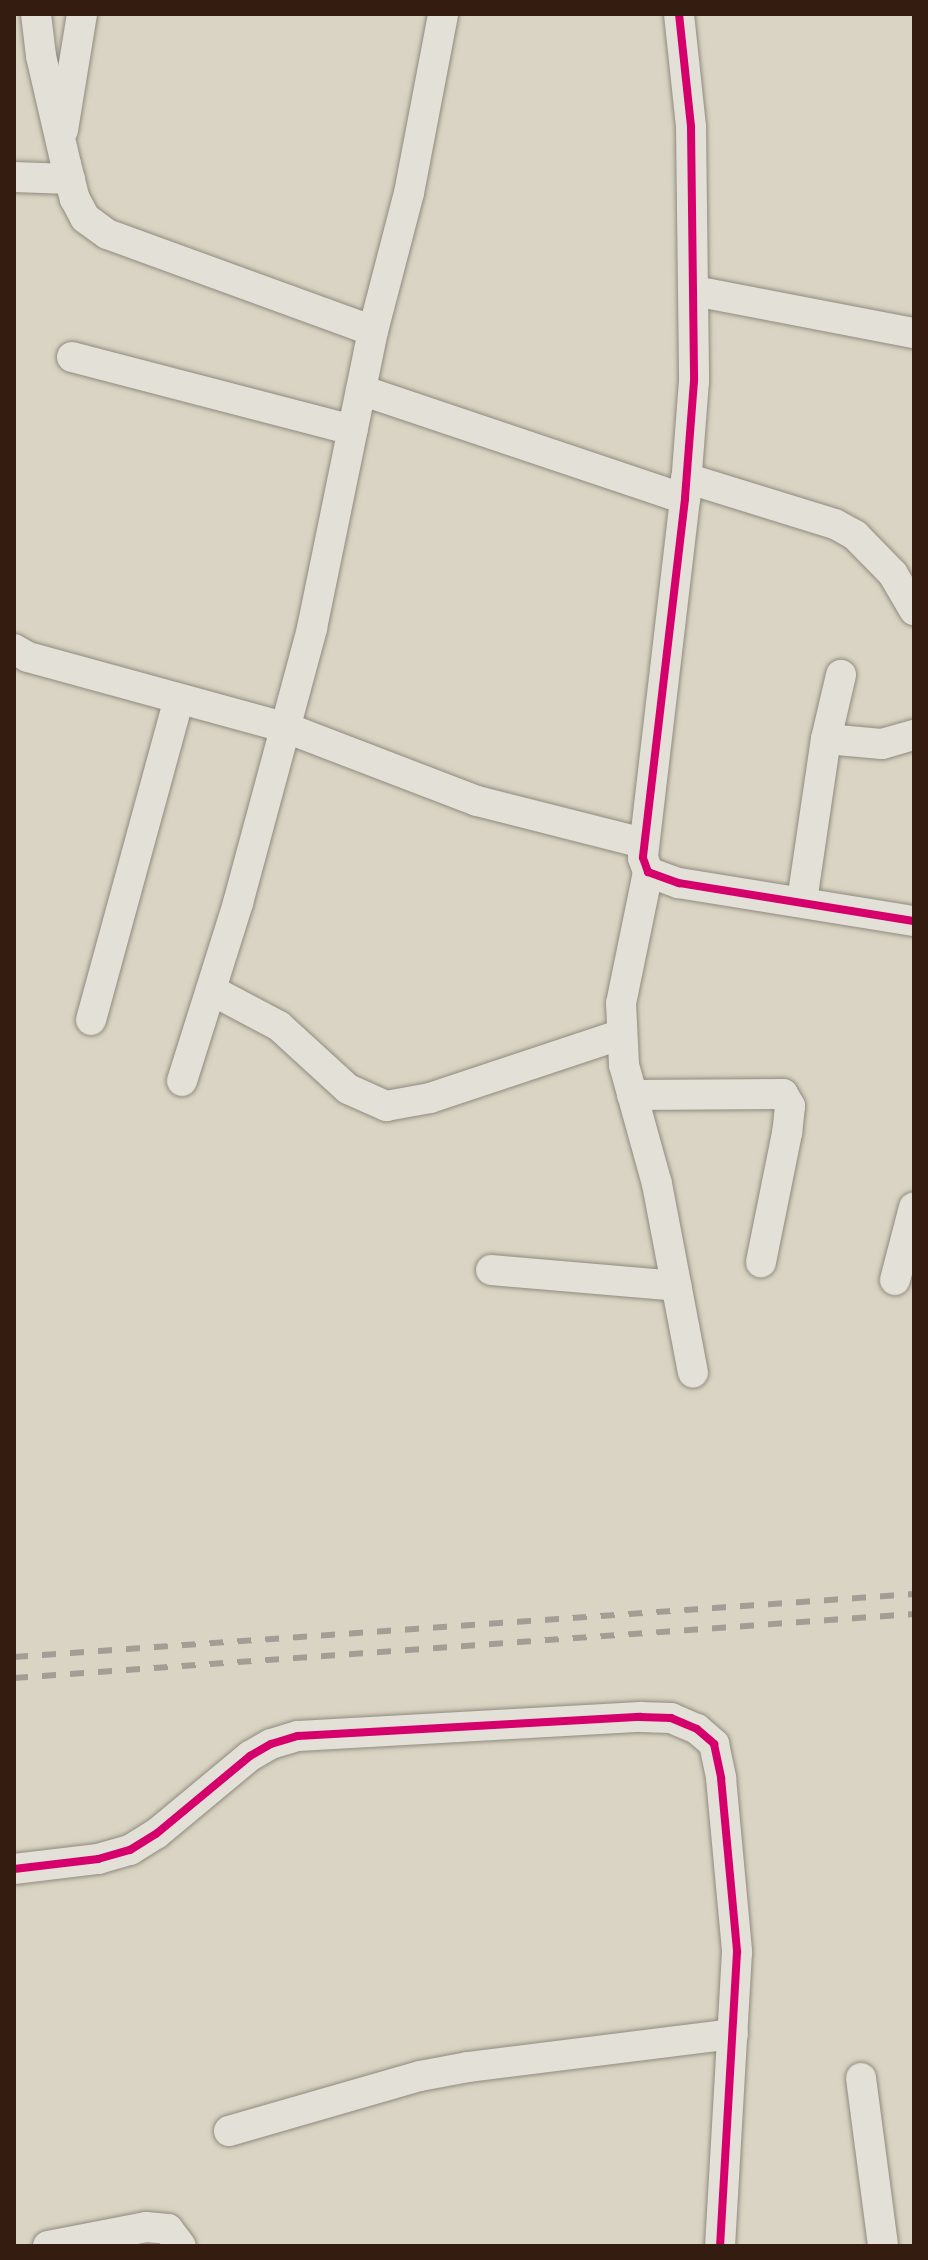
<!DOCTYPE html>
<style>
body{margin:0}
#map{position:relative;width:928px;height:2260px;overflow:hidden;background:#d9d4c3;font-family:"IM FELL Great Primer",serif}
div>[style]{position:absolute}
.roads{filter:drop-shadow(0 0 2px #908a7e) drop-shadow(0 0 2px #908a7e)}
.minor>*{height:30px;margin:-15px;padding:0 15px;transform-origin:15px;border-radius:15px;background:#e2e0d7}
.rail>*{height:6px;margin-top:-3px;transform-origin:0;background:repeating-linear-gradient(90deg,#a29e96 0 14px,transparent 0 28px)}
.cycleway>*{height:8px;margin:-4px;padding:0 4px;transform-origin:4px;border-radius:4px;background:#d6006c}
span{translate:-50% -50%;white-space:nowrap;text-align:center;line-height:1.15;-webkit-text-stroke:8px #ece7d2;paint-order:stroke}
.frame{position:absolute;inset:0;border:16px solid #341d10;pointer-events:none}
</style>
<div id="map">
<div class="roads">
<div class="minor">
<i style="left:36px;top:14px;width:42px;rotate:83.2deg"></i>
<i style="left:41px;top:56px;width:111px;rotate:77deg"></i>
<i style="left:66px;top:164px;width:36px;rotate:76deg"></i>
<i style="left:75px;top:199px;width:21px;rotate:62deg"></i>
<i style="left:85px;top:218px;width:27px;rotate:36deg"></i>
<i style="left:107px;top:234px;width:283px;rotate:20deg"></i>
<i style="left:679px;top:14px;width:114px;rotate:83.9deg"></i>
<i style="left:691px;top:127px;width:254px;rotate:89.3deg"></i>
<i style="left:694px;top:381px;width:118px;rotate:94.4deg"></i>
<i style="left:685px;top:499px;width:361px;rotate:96.7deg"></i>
<i style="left:643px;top:858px;width:15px;rotate:70deg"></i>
<i style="left:648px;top:872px;width:33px;rotate:20deg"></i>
<i style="left:679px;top:883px;width:238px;rotate:9.2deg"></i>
<i style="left:63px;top:130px;width:118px;rotate:-80.7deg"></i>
<i style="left:14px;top:177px;width:56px;rotate:2deg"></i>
<i style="left:695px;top:291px;width:223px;rotate:10.9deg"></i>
<i style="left:72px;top:357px;width:290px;rotate:14.6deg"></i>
<i style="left:361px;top:390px;width:342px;rotate:18.6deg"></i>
<i style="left:686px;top:478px;width:156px;rotate:17.2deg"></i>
<i style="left:835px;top:524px;width:23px;rotate:29deg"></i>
<i style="left:855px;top:535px;width:54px;rotate:45.7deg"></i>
<i style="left:893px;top:574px;width:42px;rotate:59.7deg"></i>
<i style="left:14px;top:649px;width:16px;rotate:30deg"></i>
<i style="left:28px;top:657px;width:265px;rotate:15.3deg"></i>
<i style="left:284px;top:727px;width:207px;rotate:21deg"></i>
<i style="left:477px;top:801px;width:171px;rotate:14.2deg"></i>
<i style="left:826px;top:739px;width:56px;rotate:5.1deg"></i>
<i style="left:882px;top:744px;width:33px;rotate:-16deg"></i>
<i style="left:648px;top:872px;width:134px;rotate:101.6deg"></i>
<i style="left:621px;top:1003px;width:62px;rotate:87.2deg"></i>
<i style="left:624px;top:1065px;width:123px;rotate:74.5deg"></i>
<i style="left:657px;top:1184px;width:192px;rotate:79.2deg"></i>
<i style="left:802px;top:901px;width:164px;rotate:-81.6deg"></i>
<i style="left:826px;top:739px;width:66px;rotate:-76.8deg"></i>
<i style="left:211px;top:990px;width:77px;rotate:27.9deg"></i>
<i style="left:279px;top:1026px;width:93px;rotate:42.4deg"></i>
<i style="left:348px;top:1089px;width:42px;rotate:24.1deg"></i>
<i style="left:386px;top:1106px;width:45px;rotate:-10.3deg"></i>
<i style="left:430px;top:1098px;width:202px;rotate:-18.4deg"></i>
<i style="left:91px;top:1020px;width:333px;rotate:-74.7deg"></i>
<i style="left:182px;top:1081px;width:187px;rotate:-72.5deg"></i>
<i style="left:238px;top:903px;width:285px;rotate:-74.9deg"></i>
<i style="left:312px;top:628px;width:303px;rotate:-78.4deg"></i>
<i style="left:373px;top:331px;width:143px;rotate:-75.4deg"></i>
<i style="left:409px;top:193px;width:182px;rotate:-79.2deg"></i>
<i style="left:632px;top:1095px;width:151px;rotate:-0.4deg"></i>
<i style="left:783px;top:1094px;width:14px;rotate:60deg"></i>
<i style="left:790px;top:1106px;width:27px;rotate:96deg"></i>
<i style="left:787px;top:1133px;width:132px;rotate:101.4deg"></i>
<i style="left:491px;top:1270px;width:186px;rotate:4.9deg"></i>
<i style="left:895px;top:1280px;width:75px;rotate:-75.4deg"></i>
<i style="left:14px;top:1869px;width:85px;rotate:-6.8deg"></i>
<i style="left:98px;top:1859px;width:33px;rotate:-16deg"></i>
<i style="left:130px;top:1850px;width:31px;rotate:-32deg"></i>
<i style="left:156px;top:1834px;width:122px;rotate:-39.7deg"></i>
<i style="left:250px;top:1756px;width:24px;rotate:-30deg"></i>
<i style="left:271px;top:1744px;width:28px;rotate:-17deg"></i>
<i style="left:298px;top:1736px;width:343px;rotate:-3.2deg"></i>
<i style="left:640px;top:1717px;width:31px;rotate:2deg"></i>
<i style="left:671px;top:1718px;width:28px;rotate:23deg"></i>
<i style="left:697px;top:1729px;width:23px;rotate:41deg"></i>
<i style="left:714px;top:1744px;width:35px;rotate:78deg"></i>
<i style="left:721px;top:1778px;width:175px;rotate:84.7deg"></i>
<i style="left:737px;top:1952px;width:294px;rotate:93.3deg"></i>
<i style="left:861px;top:2078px;width:169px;rotate:82.5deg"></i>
<i style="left:229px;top:2131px;width:199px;rotate:-16.1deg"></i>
<i style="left:420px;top:2076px;width:49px;rotate:-10.6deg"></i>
<i style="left:468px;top:2067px;width:267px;rotate:-7.1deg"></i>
<i style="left:48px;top:2246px;width:100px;rotate:-11deg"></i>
<i style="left:146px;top:2227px;width:22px;rotate:5deg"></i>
<i style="left:168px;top:2229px;width:21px;rotate:53deg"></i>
</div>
</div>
<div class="rail">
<i style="left:14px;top:1657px;width:902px;rotate:-4deg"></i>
<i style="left:14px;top:1678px;width:902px;rotate:-4.07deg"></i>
</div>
<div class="cycleway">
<i style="left:679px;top:14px;width:114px;rotate:83.9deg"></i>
<i style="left:691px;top:127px;width:254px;rotate:89.3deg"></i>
<i style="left:694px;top:381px;width:118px;rotate:94.4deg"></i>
<i style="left:685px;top:499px;width:361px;rotate:96.7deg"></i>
<i style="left:643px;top:858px;width:15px;rotate:70deg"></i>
<i style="left:648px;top:872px;width:33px;rotate:20deg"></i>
<i style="left:679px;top:883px;width:238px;rotate:9.2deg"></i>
<i style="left:14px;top:1869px;width:85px;rotate:-6.8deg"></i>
<i style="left:98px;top:1859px;width:33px;rotate:-16deg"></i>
<i style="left:130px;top:1850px;width:31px;rotate:-32deg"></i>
<i style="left:156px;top:1834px;width:122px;rotate:-39.7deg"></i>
<i style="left:250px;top:1756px;width:24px;rotate:-30deg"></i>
<i style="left:271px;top:1744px;width:28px;rotate:-17deg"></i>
<i style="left:298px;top:1736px;width:343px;rotate:-3.2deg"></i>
<i style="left:640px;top:1717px;width:31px;rotate:2deg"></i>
<i style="left:671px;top:1718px;width:28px;rotate:23deg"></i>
<i style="left:697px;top:1729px;width:23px;rotate:41deg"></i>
<i style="left:714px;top:1744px;width:35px;rotate:78deg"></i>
<i style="left:721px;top:1778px;width:175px;rotate:84.7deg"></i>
<i style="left:737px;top:1952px;width:294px;rotate:93.3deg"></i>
</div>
<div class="frame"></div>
</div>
